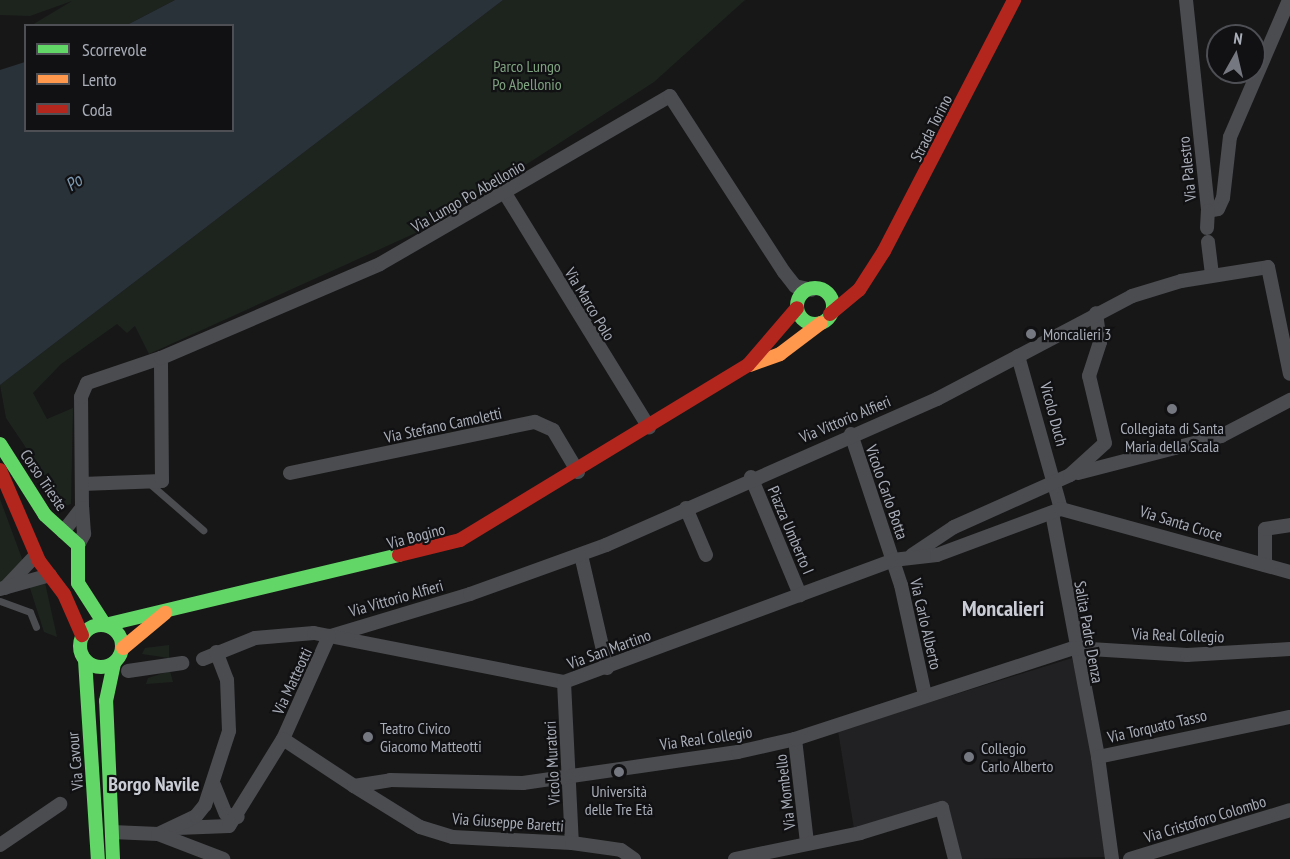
<!DOCTYPE html>
<meta charset="utf-8">
<style>
body{margin:0}
#map{position:relative;width:1290px;height:859px;overflow:hidden;background:#171717;font-family:"PT Sans Narrow",sans-serif}
div>[style]{position:absolute}
.built>*{inset:0;background:#212123}
.green>*{inset:0;background:#1d241e}
.water>*{inset:0;background:#2a3239}
.lane>*{height:7px;margin:-3.5px;padding:0 3.5px;transform-origin:3.5px;border-radius:3.5px;background:#4b4c50}
.street>*{height:14px;margin:-7px;padding:0 7px;transform-origin:7px;border-radius:7px;background:#4b4c50}
.fast>*{height:14px;margin:-7px;padding:0 7px;transform-origin:7px;border-radius:7px;background:#63d668}
.fast>.ring{margin:-7px;padding:0;box-sizing:content-box;background:none;border:14px solid #63d668;border-radius:50%}
.slow>*{height:14px;margin:-7px;padding:0 7px;transform-origin:7px;border-radius:7px;background:#ff974d}
.jam>*{height:14px;margin:-7px;padding:0 7px;transform-origin:7px;border-radius:7px;background:#b3261e}
.dots>*{width:16px;height:16px;translate:-50% -50%;box-sizing:border-box;border:3px solid #111113;border-radius:50%}
span{translate:-50% -50%;white-space:nowrap;text-align:center;line-height:1.15;-webkit-text-stroke:4.5px #111113;paint-order:stroke}
.park-label{font-size:16px;color:#7fa381}
.street-label{font-size:16px;color:#a8adb8}
.poi-label{font-size:16px;color:#a8adb8}
.left{translate:0 -50%;text-align:left}
.water-label{font-size:18px;color:#7f9bb3;font-style:italic}
.quarter-label{font-size:20px;color:#c9ccd4;font-weight:700}
.district-label{font-size:22px;color:#c9ccd4;font-weight:700}
.legend{position:absolute;left:24px;top:24px;width:210px;height:108px;box-sizing:border-box;background:#111113;border:2px solid #4d4f55;margin:0;padding:8px 10px;list-style:none;font-size:18px;color:#a8adb8}
.legend li{display:flex;align-items:center;gap:12px;height:30px}
.legend b{width:30px;border:2px solid #4d4f55}
.north{position:absolute;left:1206px;top:24px;width:60px;height:60px;box-sizing:border-box;background:#111113;border:2px solid #4d4f55;border-radius:50%;rotate:8deg;font-size:16px;font-weight:700;line-height:24px;text-align:center;color:#a8adb8}
.north::after{content:'';display:block;margin:auto;width:21px;height:27px;background:#757880;clip-path:polygon(50% 0,100% 100%,50% 72%,0 100%)}
</style>
<div id="map">
<div class="built">
<i style="clip-path:polygon(1072px 658px,1097px 761px,1109px 857px,958px 859px,944px 807px,854px 829px,838px 731px)"></i>
</div>
<div class="green">
<i style="clip-path:polygon(0 0,175px 0,127px 25px,32px 25px,72px 1px,30px 16px,0 15px)"></i>
<i style="clip-path:polygon(503px 0,745px 0,654px 82px,431px 226px,149px 354px,135px 326px,127px 333px,117px 324px,61px 364px,33px 393px,47px 419px,73px 408px,71px 504px,65px 506px,6px 418px,0 385px)"></i>
<i style="clip-path:polygon(0 499px,24px 564px,0 584px)"></i>
<i style="clip-path:polygon(44px 578px,57px 637px,44px 632px,29px 585px)"></i>
<i style="clip-path:polygon(169px 645px,169px 658px,142px 654px,145px 648px)"></i>
<i style="clip-path:polygon(170px 671px,173px 682px,146px 684px,148px 678px)"></i>
</div>
<div class="water">
<i style="clip-path:polygon(175px 0,503px 0,0 385px,0 70px,25px 62px,26px 130px,232px 130px,232px 26px,127px 25px)"></i>
</div>
<div class="lane">
<i style="left:149px;top:483px;width:72px;rotate:41deg"></i>
<i style="left:0;top:601px;width:32px;rotate:20deg"></i>
<i style="left:30px;top:612px;width:16px;rotate:68deg"></i>
</div>
<div class="street">
<i style="left:1186px;top:0;width:212px;rotate:84deg"></i>
<i style="left:1208px;top:211px;width:10px;rotate:-11deg"></i>
<i style="left:1218px;top:209px;width:12px;rotate:-66deg"></i>
<i style="left:1223px;top:198px;width:61px;rotate:-83.5deg"></i>
<i style="left:1230px;top:137px;width:149px;rotate:-66.7deg"></i>
<i style="left:506px;top:195px;width:273px;rotate:58.4deg"></i>
<i style="left:1207px;top:228px;width:17px;rotate:-87deg"></i>
<i style="left:1208px;top:242px;width:31px;rotate:83deg"></i>
<i style="left:1018px;top:356px;width:159px;rotate:74.3deg"></i>
<i style="left:851px;top:434px;width:159px;rotate:71.7deg"></i>
<i style="left:901px;top:585px;width:113px;rotate:77.7deg"></i>
<i style="left:290px;top:473px;width:250px;rotate:-11.8deg"></i>
<i style="left:535px;top:422px;width:20px;rotate:24deg"></i>
<i style="left:553px;top:430px;width:49px;rotate:59.2deg"></i>
<i style="left:1078px;top:473px;width:148px;rotate:-14.5deg"></i>
<i style="left:1221px;top:436px;width:78px;rotate:-27.6deg"></i>
<i style="left:751px;top:477px;width:128px;rotate:67.4deg"></i>
<i style="left:82px;top:484px;width:80px;rotate:-2.1deg"></i>
<i style="left:162px;top:481px;width:123px;rotate:-90.5deg"></i>
<i style="left:686px;top:508px;width:51px;rotate:66.9deg"></i>
<i style="left:1052px;top:513px;width:248px;rotate:79.3deg"></i>
<i style="left:63px;top:532px;width:31px;rotate:-52deg"></i>
<i style="left:82px;top:508px;width:111px;rotate:-90.5deg"></i>
<i style="left:81px;top:397px;width:15px;rotate:-67deg"></i>
<i style="left:87px;top:383px;width:78px;rotate:-18.7deg"></i>
<i style="left:161px;top:358px;width:238px;rotate:-23.2deg"></i>
<i style="left:380px;top:264px;width:335px;rotate:-30.1deg"></i>
<i style="left:670px;top:96px;width:210px;rotate:57.1deg"></i>
<i style="left:784px;top:272px;width:18px;rotate:52deg"></i>
<i style="left:795px;top:286px;width:17px;rotate:13deg"></i>
<i style="left:78px;top:545px;width:13px;rotate:-61deg"></i>
<i style="left:84px;top:534px;width:26px;rotate:-94deg"></i>
<i style="left:581px;top:555px;width:116px;rotate:77deg"></i>
<i style="left:912px;top:555px;width:50px;rotate:-33.7deg"></i>
<i style="left:954px;top:527px;width:127px;rotate:-24.1deg"></i>
<i style="left:1070px;top:475px;width:47px;rotate:-42.4deg"></i>
<i style="left:1105px;top:443px;width:69px;rotate:-103.4deg"></i>
<i style="left:1089px;top:376px;width:36px;rotate:-72deg"></i>
<i style="left:1100px;top:342px;width:29px;rotate:-98deg"></i>
<i style="left:1265px;top:565px;width:36px;rotate:-90deg"></i>
<i style="left:1265px;top:529px;width:25px;rotate:-9deg"></i>
<i style="left:5px;top:588px;width:45px;rotate:-46.8deg"></i>
<i style="left:0;top:589px;width:52px;rotate:-15.6deg"></i>
<i style="left:331px;top:636px;width:145px;rotate:-16.8deg"></i>
<i style="left:470px;top:594px;width:145px;rotate:-19.8deg"></i>
<i style="left:606px;top:545px;width:362px;rotate:-23.8deg"></i>
<i style="left:937px;top:399px;width:221px;rotate:-27.8deg"></i>
<i style="left:1132px;top:296px;width:51px;rotate:-17deg"></i>
<i style="left:1181px;top:281px;width:88px;rotate:-9.1deg"></i>
<i style="left:1268px;top:267px;width:109px;rotate:78.4deg"></i>
<i style="left:203px;top:659px;width:56px;rotate:-22deg"></i>
<i style="left:255px;top:638px;width:59px;rotate:-4.8deg"></i>
<i style="left:314px;top:633px;width:255px;rotate:11.1deg"></i>
<i style="left:564px;top:682px;width:351px;rotate:-20.3deg"></i>
<i style="left:893px;top:560px;width:44px;rotate:-6.5deg"></i>
<i style="left:937px;top:555px;width:132px;rotate:-20.4deg"></i>
<i style="left:1061px;top:509px;width:238px;rotate:15.4deg"></i>
<i style="left:128px;top:671px;width:55px;rotate:-8.4deg"></i>
<i style="left:564px;top:682px;width:161px;rotate:87.2deg"></i>
<i style="left:283px;top:739px;width:113px;rotate:-65.9deg"></i>
<i style="left:795px;top:739px;width:104px;rotate:83.4deg"></i>
<i style="left:214px;top:785px;width:31px;rotate:68deg"></i>
<i style="left:226px;top:814px;width:12px;rotate:14deg"></i>
<i style="left:354px;top:786px;width:78px;rotate:31.8deg"></i>
<i style="left:420px;top:827px;width:34px;rotate:17deg"></i>
<i style="left:453px;top:837px;width:119px;rotate:2.9deg"></i>
<i style="left:572px;top:843px;width:49px;rotate:8.1deg"></i>
<i style="left:621px;top:850px;width:16px;rotate:35deg"></i>
<i style="left:177px;top:828px;width:52px;rotate:-2.2deg"></i>
<i style="left:229px;top:826px;width:102px;rotate:-58.2deg"></i>
<i style="left:283px;top:739px;width:85px;rotate:33.5deg"></i>
<i style="left:354px;top:786px;width:36px;rotate:-9deg"></i>
<i style="left:390px;top:780px;width:133px;rotate:1.3deg"></i>
<i style="left:523px;top:783px;width:217px;rotate:-8.2deg"></i>
<i style="left:738px;top:752px;width:58px;rotate:-12.8deg"></i>
<i style="left:795px;top:739px;width:293px;rotate:-18.1deg"></i>
<i style="left:1074px;top:648px;width:113px;rotate:3.5deg"></i>
<i style="left:1187px;top:655px;width:103px;rotate:-3.3deg"></i>
<i style="left:112px;top:832px;width:46px;rotate:2.5deg"></i>
<i style="left:158px;top:834px;width:42px;rotate:-25.3deg"></i>
<i style="left:196px;top:816px;width:14px;rotate:-51deg"></i>
<i style="left:205px;top:805px;width:78px;rotate:-72deg"></i>
<i style="left:229px;top:731px;width:51px;rotate:-92.2deg"></i>
<i style="left:227px;top:680px;width:30px;rotate:-111deg"></i>
<i style="left:158px;top:834px;width:70px;rotate:21deg"></i>
<i style="left:0;top:845px;width:73px;rotate:-34.3deg"></i>
<i style="left:735px;top:859px;width:128px;rotate:-11.7deg"></i>
<i style="left:860px;top:833px;width:86px;rotate:-17deg"></i>
<i style="left:942px;top:808px;width:53px;rotate:75.7deg"></i>
<i style="left:1112px;top:859px;width:103px;rotate:-97.8deg"></i>
<i style="left:1098px;top:757px;width:196px;rotate:-11.8deg"></i>
<i style="left:1130px;top:859px;width:167px;rotate:-17deg"></i>
</div>
<div class="fast">
<i class="ring" style="left:797px;top:288px;width:22px;height:22px"></i>
<i style="left:0;top:444px;width:84px;rotate:57.6deg"></i>
<i style="left:45px;top:515px;width:45px;rotate:42.3deg"></i>
<i style="left:78px;top:545px;width:38px;rotate:90deg"></i>
<i style="left:78px;top:583px;width:50px;rotate:57.3deg"></i>
<i class="ring" style="left:80px;top:625px;width:28px;height:28px"></i>
<i style="left:105px;top:625px;width:302px;rotate:-13.4deg"></i>
<i style="left:85px;top:660px;width:199px;rotate:86.3deg"></i>
<i style="left:113px;top:859px;width:158px;rotate:-92.5deg"></i>
<i style="left:106px;top:701px;width:38px;rotate:-78deg"></i>
</div>
<div class="slow">
<i style="left:750px;top:365px;width:32px;rotate:-20deg"></i>
<i style="left:780px;top:354px;width:51px;rotate:-37.1deg"></i>
<i style="left:123px;top:648px;width:55px;rotate:-39.8deg"></i>
</div>
<div class="jam">
<i style="left:830px;top:314px;width:38px;rotate:-40deg"></i>
<i style="left:859px;top:290px;width:46px;rotate:-57.3deg"></i>
<i style="left:884px;top:251px;width:283px;rotate:-62.6deg"></i>
<i style="left:0;top:470px;width:99px;rotate:66.8deg"></i>
<i style="left:39px;top:561px;width:41px;rotate:52.9deg"></i>
<i style="left:64px;top:594px;width:45px;rotate:66.3deg"></i>
<i style="left:399px;top:555px;width:63px;rotate:-13.8deg"></i>
<i style="left:460px;top:540px;width:337px;rotate:-31.3deg"></i>
<i style="left:748px;top:365px;width:75px;rotate:-49.3deg"></i>
</div>
<div class="dots">
<i style="left:1031px;top:334px;background:#757880"></i>
<i style="left:1172px;top:409px;background:#757880"></i>
<i style="left:368px;top:737px;background:#757880"></i>
<i style="left:969px;top:757px;background:#757880"></i>
<i style="left:619px;top:772px;background:#757880"></i>
</div>
<div class="park-label">
<span style="left:527px;top:75px">Parco Lungo<br>Po Abellonio</span>
</div>
<div class="street-label">
<span style="left:931px;top:128px;rotate:-63deg">Strada Torino</span>
<span style="left:1187px;top:169px;rotate:-96deg">Via Palestro</span>
<span style="left:468px;top:196px;rotate:-30deg">Via Lungo Po Abellonio</span>
<span style="left:590px;top:304px;rotate:59deg">Via Marco Polo</span>
<span style="left:1054px;top:414px;rotate:75deg">Vicolo Duch</span>
<span style="left:845px;top:419px;rotate:-23deg">Via Vittorio Alfieri</span>
<span style="left:443px;top:425px;rotate:-12deg">Via Stefano Camoletti</span>
<span style="left:44px;top:480px;rotate:56deg">Corso Trieste</span>
<span style="left:887px;top:492px;rotate:71deg">Vicolo Carlo Botta</span>
<span style="left:1181px;top:523px;rotate:17deg">Via Santa Croce</span>
<span style="left:791px;top:530px;rotate:67deg">Piazza Umberto I</span>
<span style="left:416px;top:536px;rotate:-15deg">Via Bogino</span>
<span style="left:396px;top:598px;rotate:-16deg">Via Vittorio Alfieri</span>
<span style="left:926px;top:624px;rotate:77deg">Via Carlo Alberto</span>
<span style="left:1089px;top:632px;rotate:80deg">Salita Padre Denza</span>
<span style="left:1178px;top:635px;rotate:2deg">Via Real Collegio</span>
<span style="left:609px;top:649px;rotate:-20deg">Via San Martino</span>
<span style="left:292px;top:681px;rotate:-65deg">Via Matteotti</span>
<span style="left:1157px;top:726px;rotate:-13deg">Via Torquato Tasso</span>
<span style="left:706px;top:738px;rotate:-8deg">Via Real Collegio</span>
<span style="left:75px;top:761px;rotate:-95deg">Via Cavour</span>
<span style="left:552px;top:763px;rotate:-93deg">Vicolo Muratori</span>
<span style="left:785px;top:792px;rotate:-97deg">Via Mombello</span>
<span style="left:1205px;top:819px;rotate:-17deg">Via Cristoforo Colombo</span>
<span style="left:508px;top:822px;rotate:4deg">Via Giuseppe Baretti</span>
</div>
<div class="poi-label">
<span class="left" style="left:1043px;top:334px">Moncalieri 3</span>
<span style="left:1172px;top:437px">Collegiata di Santa<br>Maria della Scala</span>
<span class="left" style="left:380px;top:737px">Teatro Civico<br>Giacomo Matteotti</span>
<span class="left" style="left:981px;top:757px">Collegio<br>Carlo Alberto</span>
<span style="left:619px;top:800px">Università<br>delle Tre Età</span>
</div>
<div class="water-label">
<span style="left:74px;top:183px;rotate:-36deg">Po</span>
</div>
<div class="quarter-label">
<span style="left:154px;top:784px">Borgo Navile</span>
</div>
<div class="district-label">
<span style="left:1003px;top:609px">Moncalieri</span>
</div>
<ul class="legend">
<li><b style="height:8px;background:#63d668"></b>Scorrevole</li>
<li><b style="height:8px;background:#ff974d"></b>Lento</li>
<li><b style="height:8px;background:#b3261e"></b>Coda</li>
</ul>
<div class="north">N</div>
</div>
